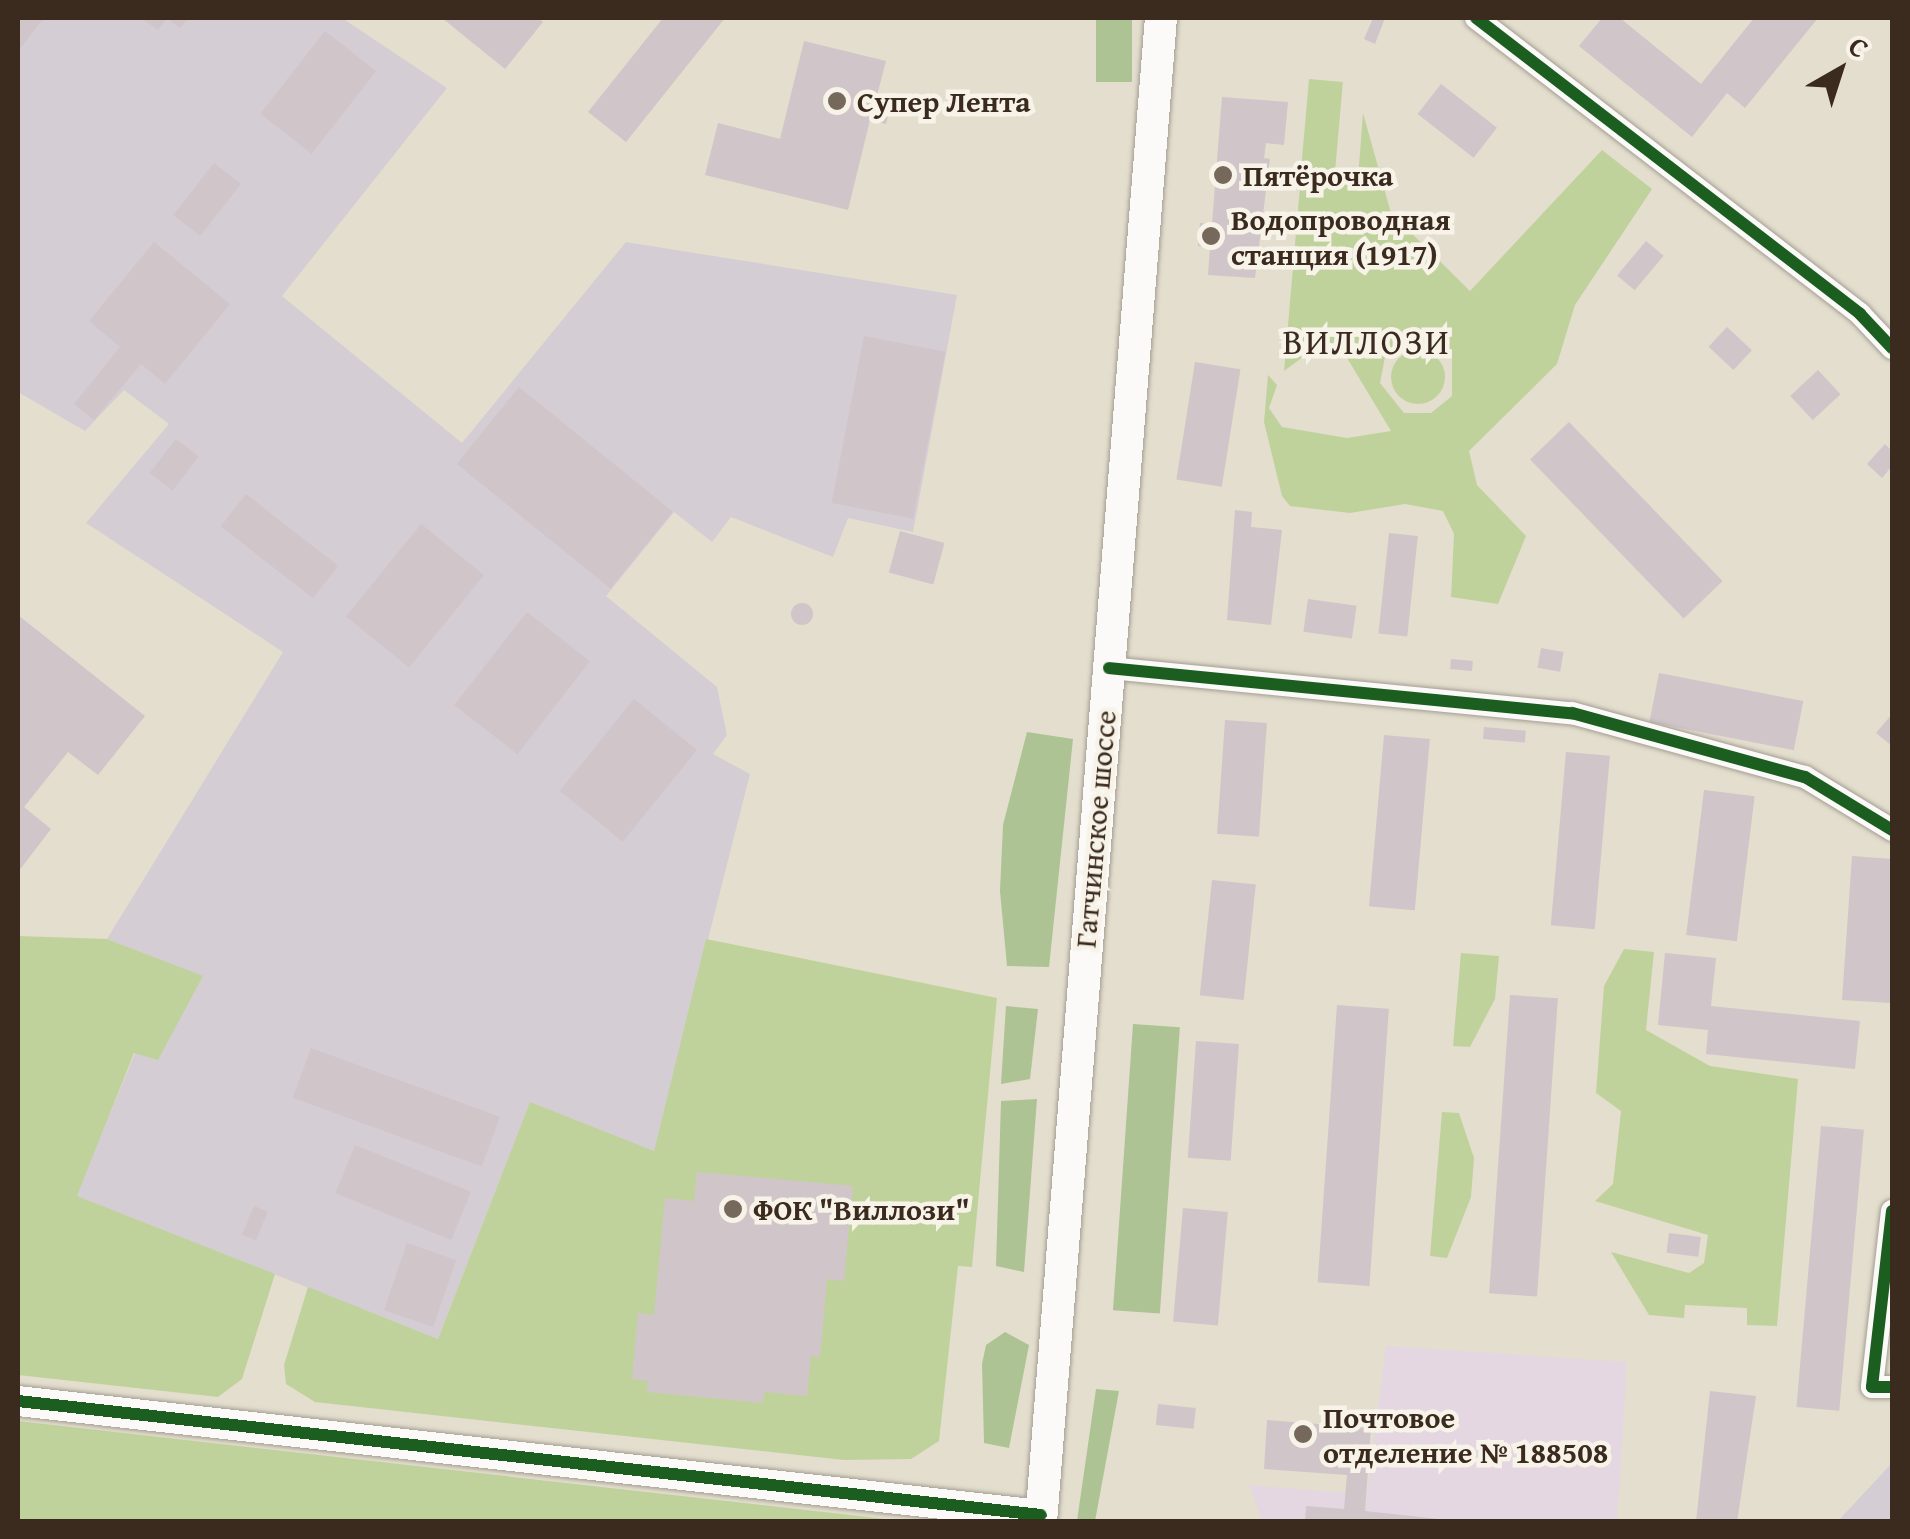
<!DOCTYPE html>
<meta charset="utf-8">
<style>
body{margin:0}
#map{position:relative;width:1910px;height:1539px;overflow:hidden;background:#e4dece;font-family:"Gentium Book Plus",serif}
div>[style]{position:absolute}
.built>*{inset:0;background:#e5d7e1}
.industrial>*{inset:0;background:#d5cdd4}
.green>*{inset:0;background:#c0d29c;transform-origin:0 0}
.round{border-radius:50%}
.forest>*{inset:0;background:#aec394;transform-origin:0 0}
.building>*{inset:0;background:#d0c5c9;transform-origin:0 0}
.roads{filter:drop-shadow(0 0 2px #a39e93) drop-shadow(0 0 2px #a39e93)}
.minor>*{height:22px;margin:-11px;padding:0 11px;transform-origin:11px;border-radius:11px;background:#fbfaf8}
.tertiary>*{height:30px;margin:-15px;padding:0 15px;transform-origin:15px;border-radius:15px;background:#fbfaf8}
.secondary>*{height:32px;margin:-16px;padding:0 16px;transform-origin:16px;border-radius:16px;background:#fbfaf8}
.cycleway>*{height:12px;margin:-6px;padding:0 6px;transform-origin:6px;border-radius:6px;background:#1b5e20}
.dots>*{width:28px;height:28px;translate:-50% -50%;box-sizing:border-box;border:5px solid #f7f3e8;border-radius:50%}
span{translate:-50% -50%;white-space:nowrap;text-align:center;line-height:1.15;-webkit-text-stroke:9px #f7f3e8;paint-order:stroke}
.poi-label{font-size:30px;color:#3b2a1e;font-weight:700}
.left{translate:0 -50%;text-align:left}
.street-label{font-size:30px;color:#3b2a1e}
.quarter-label{font-size:35px;color:#3b2a1e;letter-spacing:2.5px}
.frame{position:absolute;inset:0;border:20px solid #3b2a1e;pointer-events:none}
.north{position:absolute;left:1790px;top:20px;width:100px;height:100px;-webkit-text-stroke:8px #f7f3e8;paint-order:stroke;rotate:39deg;font-size:28px;font-weight:700;line-height:40px;text-align:center;color:#3b2a1e}
.north::after{content:'';display:block;margin:auto;width:35px;height:45px;background:#3b2a1e;clip-path:polygon(50% 0,100% 100%,50% 72%,0 100%)}
</style>
<div id="map">
<div class="built">
<i style="clip-path:polygon(1386px 1346px,1627px 1362px,1617px 1521px,1262px 1521px,1249px 1485px,1346px 1493px,1365px 1511px)"></i>
</div>
<div class="industrial">
<i style="clip-path:polygon(18px 18px,342px 18px,447px 88px,282px 296px,462px 443px,626px 242px,957px 295px,913px 532px,848px 518px,833px 557px,731px 517px,712px 542px,674px 512px,606px 596px,717px 687px,727px 735px,713px 754px,750px 774px,654px 1152px,530px 1103px,438px 1339px,76px 1196px,135px 1053px,202px 977px,107px 939px,283px 652px,86px 523px,169px 424px,124px 390px,85px 431px,18px 392px)"></i>
<i style="clip-path:polygon(1892px 1463px,1892px 1521px,1838px 1521px)"></i>
</div>
<div class="green">
<i style="left:1309px;top:79px;width:34px;height:90px;rotate:5deg"></i>
<i style="clip-path:polygon(evenodd,1363px 113px,1391px 213px,1470px 291px,1602px 150px,1652px 189px,1575px 305px,1557px 364px,1469px 451px,1477px 485px,1526px 536px,1498px 604px,1451px 597px,1454px 534px,1443px 511px,1405px 504px,1350px 513px,1290px 506px,1282px 496px,1264px 422px,1268px 375px,1277px 385px,1269px 408px,1282px 427px,1347px 438px,1391px 431px,1338px 343px,1322px 343px,1284px 371px,1301px 175px,1358px 178px,1363px 113px,1406px 340px,1432px 340px,1452px 358px,1452px 396px,1431px 413px,1404px 413px,1380px 383px,1385px 357px,1406px 340px)"></i>
<i class="round" style="left:1391px;top:350px;width:54px;height:54px"></i>
<i style="clip-path:polygon(18px 936px,107px 939px,203px 976px,158px 1060px,134px 1053px,77px 1196px,275px 1274px,242px 1379px,218px 1397px,18px 1375px)"></i>
<i style="clip-path:polygon(706px 939px,997px 998px,972px 1267px,958px 1266px,939px 1441px,911px 1459px,844px 1460px,315px 1402px,286px 1384px,284px 1365px,308px 1287px,438px 1339px,530px 1102px,654px 1151px)"></i>
<i style="clip-path:polygon(1624px 949px,1654px 952px,1646px 1030px,1710px 1066px,1798px 1079px,1777px 1326px,1747px 1325px,1747px 1308px,1685px 1305px,1684px 1318px,1649px 1315px,1611px 1252px,1689px 1273px,1704px 1263px,1708px 1235px,1595px 1201px,1613px 1184px,1621px 1111px,1596px 1093px,1604px 986px)"></i>
<i style="clip-path:polygon(1461px 953px,1499px 956px,1495px 999px,1470px 1047px,1453px 1046px)"></i>
<i style="clip-path:polygon(1442px 1112px,1459px 1113px,1474px 1158px,1471px 1197px,1447px 1258px,1430px 1256px)"></i>
<i style="clip-path:polygon(18px 1421px,885px 1519px,906px 1521px,18px 1521px)"></i>
</div>
<div class="forest">
<i style="left:1096px;top:18px;width:36px;height:64px"></i>
<i style="clip-path:polygon(1027px 732px,1073px 739px,1049px 967px,1007px 966px,1000px 891px,1003px 825px)"></i>
<i style="clip-path:polygon(1006px 1006px,1038px 1009px,1030px 1079px,1001px 1084px)"></i>
<i style="left:1133px;top:1024px;width:47px;height:287px;rotate:4deg"></i>
<i style="clip-path:polygon(1037px 1099px,1024px 1272px,996px 1266px,1001px 1101px)"></i>
<i style="clip-path:polygon(1005px 1332px,1029px 1345px,1009px 1448px,984px 1443px,982px 1364px,986px 1345px)"></i>
<i style="clip-path:polygon(1096px 1389px,1119px 1391px,1095px 1521px,1077px 1521px)"></i>
</div>
<div class="building">
<i style="clip-path:polygon(18px 18px,44px 18px,18px 51px)"></i>
<i style="clip-path:polygon(141px 18px,188px 18px,180px 28px,167px 18px,158px 30px)"></i>
<i style="clip-path:polygon(442px 18px,538px 18px,543px 22px,505px 69px)"></i>
<i style="clip-path:polygon(663px 18px,725px 18px,626px 142px,588px 112px)"></i>
<i style="clip-path:polygon(1373px 18px,1385px 18px,1375px 44px,1364px 39px)"></i>
<i style="clip-path:polygon(1602px 18px,1620px 18px,1701px 84px,1754px 18px,1818px 18px,1745px 108px,1727px 93px,1692px 137px,1579px 46px)"></i>
<i style="left:325px;top:31px;width:65px;height:105px;rotate:38deg"></i>
<i style="clip-path:polygon(804px 41px,886px 61px,876px 99px,891px 103px,886px 124px,870px 120px,848px 210px,705px 175px,718px 123px,780px 139px)"></i>
<i style="left:1441px;top:84px;width:71px;height:38px;rotate:38deg"></i>
<i style="clip-path:polygon(1222px 97px,1288px 102px,1284px 145px,1266px 143px,1264px 158px,1270px 159px,1255px 278px,1208px 275px,1210px 247px,1198px 246px,1200px 223px,1212px 224px)"></i>
<i style="left:214px;top:163px;width:34px;height:66px;rotate:38deg"></i>
<i style="left:1646px;top:241px;width:23px;height:45px;rotate:40deg"></i>
<i style="clip-path:polygon(154px 242px,230px 304px,165px 384px,141px 364px,94px 420px,74px 404px,120px 347px,89px 321px)"></i>
<i style="left:1727px;top:327px;width:34px;height:27px;rotate:43deg"></i>
<i style="left:864px;top:336px;width:83px;height:170px;rotate:11deg"></i>
<i style="left:1195px;top:362px;width:46px;height:119px;rotate:9deg"></i>
<i style="left:1818px;top:370px;width:33px;height:38px;rotate:47deg"></i>
<i style="left:519px;top:387px;width:198px;height:99px;rotate:39deg"></i>
<i style="left:1569px;top:422px;width:221px;height:54px;rotate:46deg"></i>
<i style="left:176px;top:439px;width:29px;height:43px;rotate:38deg"></i>
<i style="clip-path:polygon(1885px 444px,1892px 451px,1892px 466px,1882px 478px,1867px 464px)"></i>
<i style="left:246px;top:494px;width:117px;height:41px;rotate:38deg"></i>
<i style="clip-path:polygon(1235px 510px,1252px 512px,1251px 527px,1282px 530px,1271px 625px,1227px 620px)"></i>
<i style="left:421px;top:524px;width:81px;height:119px;rotate:39deg"></i>
<i style="left:900px;top:531px;width:46px;height:43px;rotate:15deg"></i>
<i style="left:1389px;top:533px;width:29px;height:101px;rotate:6deg"></i>
<i style="left:1308px;top:599px;width:49px;height:33px;rotate:8deg"></i>
<i class="round" style="left:791px;top:603px;width:22px;height:22px"></i>
<i style="left:527px;top:612px;width:80px;height:118px;rotate:38deg"></i>
<i style="clip-path:polygon(18px 615px,145px 716px,98px 775px,68px 752px,24px 807px,51px 829px,18px 872px)"></i>
<i style="left:1541px;top:648px;width:23px;height:20px;rotate:10deg"></i>
<i style="left:1451px;top:659px;width:22px;height:10px;rotate:5deg"></i>
<i style="left:1659px;top:673px;width:147px;height:50px;rotate:11deg"></i>
<i style="left:634px;top:699px;width:81px;height:118px;rotate:39deg"></i>
<i style="clip-path:polygon(1892px 714px,1892px 746px,1876px 733px)"></i>
<i style="left:1225px;top:720px;width:42px;height:114px;rotate:4deg"></i>
<i style="left:1484px;top:727px;width:42px;height:12px;rotate:5deg"></i>
<i style="left:1384px;top:735px;width:46px;height:172px;rotate:5deg"></i>
<i style="left:1566px;top:752px;width:44px;height:174px;rotate:5deg"></i>
<i style="left:1704px;top:790px;width:51px;height:146px;rotate:7deg"></i>
<i style="clip-path:polygon(1852px 856px,1892px 859px,1890px 1003px,1842px 1000px)"></i>
<i style="left:1212px;top:880px;width:44px;height:116px;rotate:6deg"></i>
<i style="clip-path:polygon(1665px 953px,1716px 958px,1711px 1006px,1860px 1021px,1855px 1069px,1706px 1054px,1708px 1030px,1658px 1025px)"></i>
<i style="left:1510px;top:995px;width:48px;height:299px;rotate:4deg"></i>
<i style="left:1337px;top:1005px;width:52px;height:278px;rotate:4deg"></i>
<i style="left:1196px;top:1041px;width:43px;height:117px;rotate:4deg"></i>
<i style="left:311px;top:1048px;width:201px;height:53px;rotate:20deg"></i>
<i style="left:1821px;top:1126px;width:43px;height:282px;rotate:5deg"></i>
<i style="left:355px;top:1145px;width:125px;height:52px;rotate:22deg"></i>
<i style="clip-path:polygon(697px 1172px,853px 1186px,844px 1281px,827px 1279px,820px 1357px,811px 1356px,807px 1396px,764px 1392px,763px 1403px,647px 1392px,648px 1381px,632px 1379px,638px 1313px,654px 1315px,665px 1198px,694px 1201px)"></i>
<i style="left:254px;top:1206px;width:15px;height:31px;rotate:23deg"></i>
<i style="left:1183px;top:1208px;width:45px;height:114px;rotate:5deg"></i>
<i style="left:1669px;top:1233px;width:32px;height:20px;rotate:7deg"></i>
<i style="left:407px;top:1243px;width:52px;height:71px;rotate:19deg"></i>
<i style="clip-path:polygon(1710px 1391px,1756px 1396px,1737px 1522px,1696px 1522px)"></i>
<i style="left:1158px;top:1404px;width:38px;height:21px;rotate:6deg"></i>
<i style="clip-path:polygon(1267px 1420px,1371px 1428px,1365px 1511px,1467px 1522px,1305px 1522px,1306px 1506px,1344px 1509px,1347px 1475px,1264px 1469px)"></i>
</div>
<div class="roads">
<div class="minor">
<i style="left:1476px;top:18px;width:485px;rotate:37.6deg"></i>
<i style="left:1860px;top:314px;width:47px;rotate:46.7deg"></i>
<i style="left:1109px;top:668px;width:465px;rotate:5.6deg"></i>
<i style="left:1572px;top:713px;width:242px;rotate:15.4deg"></i>
<i style="left:1805px;top:777px;width:102px;rotate:31.3deg"></i>
<i style="left:1892px;top:1211px;width:177px;rotate:96.5deg"></i>
<i style="left:1872px;top:1387px;width:20px"></i>
</div>
<div class="tertiary">
<i style="left:18px;top:1401px;width:1029px;rotate:6.36deg"></i>
</div>
<div class="secondary">
<i style="left:1041px;top:1522px;width:1509px;rotate:-85.44deg"></i>
</div>
</div>
<div class="cycleway">
<i style="left:1476px;top:18px;width:485px;rotate:37.6deg"></i>
<i style="left:1860px;top:314px;width:47px;rotate:46.7deg"></i>
<i style="left:1109px;top:668px;width:465px;rotate:5.6deg"></i>
<i style="left:1572px;top:713px;width:242px;rotate:15.4deg"></i>
<i style="left:1805px;top:777px;width:102px;rotate:31.3deg"></i>
<i style="left:1892px;top:1211px;width:177px;rotate:96.5deg"></i>
<i style="left:1872px;top:1387px;width:20px"></i>
<i style="left:18px;top:1401px;width:1029px;rotate:6.36deg"></i>
</div>
<div class="dots">
<i style="left:837px;top:101px;background:#76695c"></i>
<i style="left:1223px;top:175px;background:#76695c"></i>
<i style="left:1211px;top:236px;background:#76695c"></i>
<i style="left:733px;top:1209px;background:#76695c"></i>
<i style="left:1303px;top:1434px;background:#76695c"></i>
</div>
<div class="poi-label">
<span class="left" style="left:857px;top:101px">Супер Лента</span>
<span class="left" style="left:1243px;top:175px">Пятёрочка</span>
<span class="left" style="left:1231px;top:236px">Водопроводная<br>станция (1917)</span>
<span class="left" style="left:753px;top:1209px">ФОК "Виллози"</span>
<span class="left" style="left:1323px;top:1434px">Почтовое<br>отделение № 188508</span>
</div>
<div class="street-label">
<span style="left:1095px;top:829px;rotate:-85deg">Гатчинское шоссе</span>
</div>
<div class="quarter-label">
<span style="left:1367px;top:342px">ВИЛЛОЗИ</span>
</div>
<div class="frame"></div>
<div class="north">С</div>
</div>
